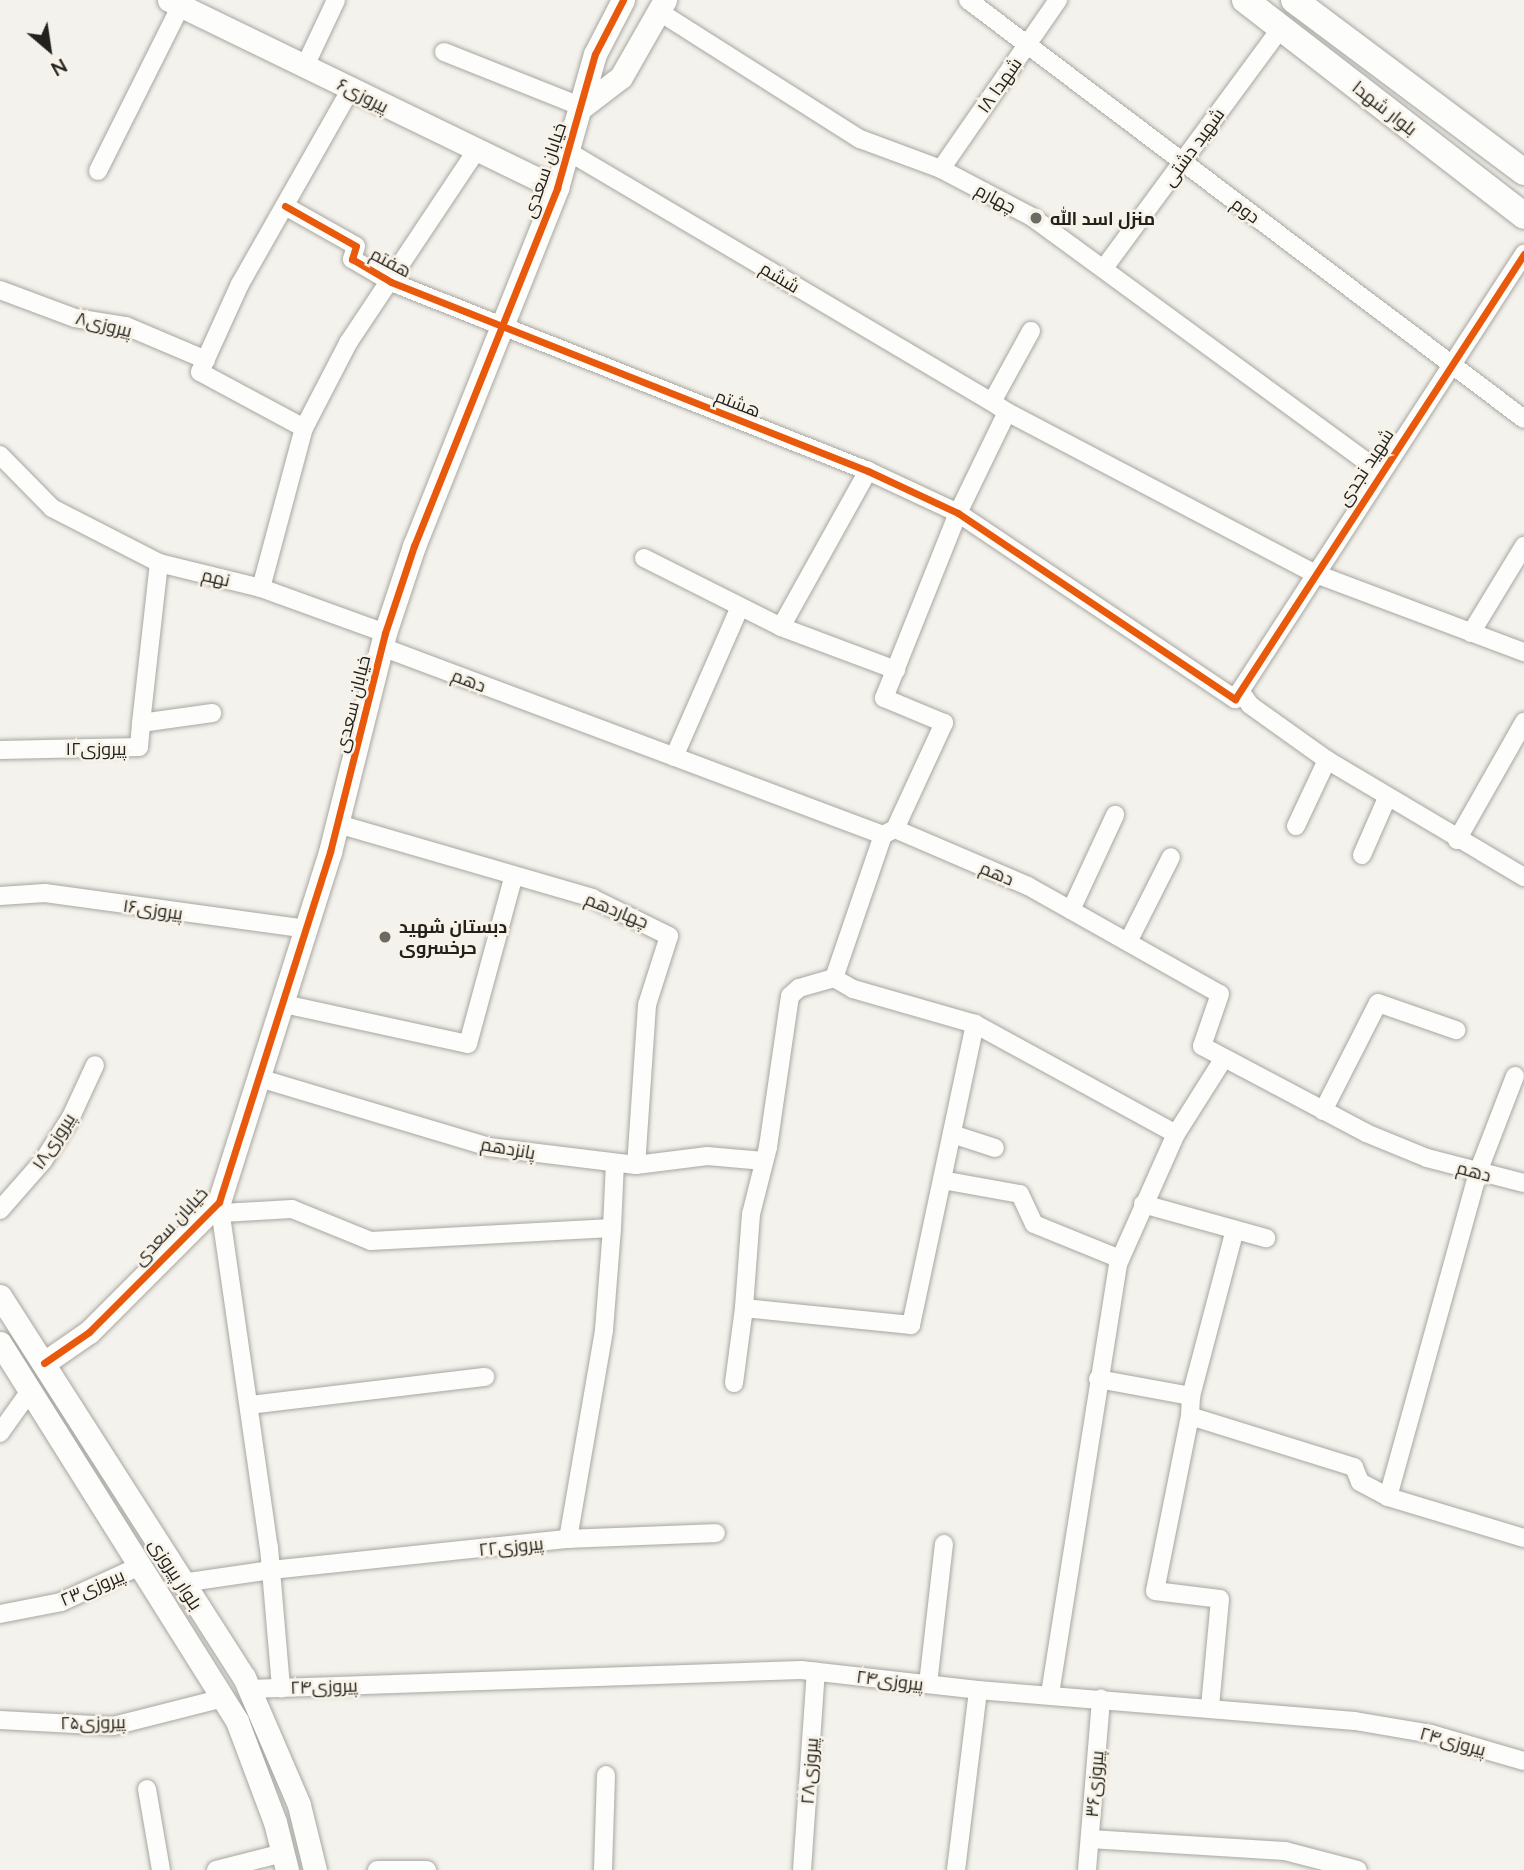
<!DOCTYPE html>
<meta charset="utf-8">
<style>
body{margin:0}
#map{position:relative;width:1524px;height:1870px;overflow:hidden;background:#f4f2ec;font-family:Lato,Cairo,sans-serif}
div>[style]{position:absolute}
.roads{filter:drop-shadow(0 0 2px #a7a6a1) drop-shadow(0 0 2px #a7a6a1)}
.minor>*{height:18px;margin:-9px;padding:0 9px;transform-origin:9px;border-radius:9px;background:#fdfdfc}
.tertiary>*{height:23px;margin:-11.5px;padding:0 11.5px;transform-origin:11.5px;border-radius:11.5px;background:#fdfdfc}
.secondary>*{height:26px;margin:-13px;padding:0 13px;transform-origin:13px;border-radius:13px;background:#fdfdfc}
.cycleway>*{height:7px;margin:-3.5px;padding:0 3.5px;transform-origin:3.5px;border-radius:3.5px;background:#e8590c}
.dots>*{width:19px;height:19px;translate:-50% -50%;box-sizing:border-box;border:4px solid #f8f3e8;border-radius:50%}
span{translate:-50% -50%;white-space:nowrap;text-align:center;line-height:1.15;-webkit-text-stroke:5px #f8f3e8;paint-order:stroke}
.street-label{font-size:18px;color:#23211d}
.poi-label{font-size:18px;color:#23211d;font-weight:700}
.left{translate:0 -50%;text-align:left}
.north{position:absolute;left:14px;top:14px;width:70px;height:70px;-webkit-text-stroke:5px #f8f3e8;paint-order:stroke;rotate:151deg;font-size:19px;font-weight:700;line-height:28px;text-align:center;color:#23211d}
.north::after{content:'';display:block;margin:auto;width:24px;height:32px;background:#23211d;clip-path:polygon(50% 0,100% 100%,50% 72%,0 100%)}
</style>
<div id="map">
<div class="roads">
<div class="minor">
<i style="left:968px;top:0;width:696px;rotate:37deg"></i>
<i style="left:658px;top:11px;width:239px;rotate:32.4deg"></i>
<i style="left:860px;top:139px;width:86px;rotate:20.3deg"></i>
<i style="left:941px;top:169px;width:103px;rotate:27.8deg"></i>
<i style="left:1032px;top:217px;width:431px;rotate:36.2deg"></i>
<i style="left:444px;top:52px;width:149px;rotate:21.7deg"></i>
<i style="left:305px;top:66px;width:73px;rotate:-64.8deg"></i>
<i style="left:569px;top:152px;width:491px;rotate:30.6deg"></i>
<i style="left:941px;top:169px;width:206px;rotate:-55.3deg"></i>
<i style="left:98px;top:171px;width:186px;rotate:-63.4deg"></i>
<i style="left:285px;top:206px;width:81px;rotate:29.4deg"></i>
<i style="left:356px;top:246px;width:14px;rotate:107deg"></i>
<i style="left:352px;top:259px;width:45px;rotate:30.5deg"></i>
<i style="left:391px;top:282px;width:513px;rotate:21.61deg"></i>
<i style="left:868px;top:471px;width:99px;rotate:25deg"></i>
<i style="left:958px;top:513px;width:334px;rotate:33.9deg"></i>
<i style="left:1235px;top:699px;width:531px;rotate:-57deg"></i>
<i style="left:1104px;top:268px;width:300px;rotate:-53.6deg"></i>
<i style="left:0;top:290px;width:80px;rotate:20.5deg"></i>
<i style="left:75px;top:318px;width:52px;rotate:8.9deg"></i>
<i style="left:126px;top:326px;width:87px;rotate:23deg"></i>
<i style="left:1031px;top:331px;width:81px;rotate:118.8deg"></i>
<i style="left:992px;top:402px;width:18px;rotate:34deg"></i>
<i style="left:1007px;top:412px;width:349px;rotate:27.7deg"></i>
<i style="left:1316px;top:574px;width:222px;rotate:20.6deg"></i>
<i style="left:304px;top:428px;width:118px;rotate:-151.7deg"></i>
<i style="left:200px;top:372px;width:97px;rotate:-65.6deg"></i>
<i style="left:240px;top:284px;width:224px;rotate:-60.4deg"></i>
<i style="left:0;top:455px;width:74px;rotate:45.5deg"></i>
<i style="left:52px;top:508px;width:120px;rotate:27.2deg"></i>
<i style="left:159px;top:563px;width:105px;rotate:13.8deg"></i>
<i style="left:261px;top:588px;width:132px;rotate:19.9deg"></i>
<i style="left:644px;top:558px;width:153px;rotate:26.7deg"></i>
<i style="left:781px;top:627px;width:179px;rotate:-60.9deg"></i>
<i style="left:261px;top:588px;width:166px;rotate:-75deg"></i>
<i style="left:304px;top:428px;width:96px;rotate:-62.6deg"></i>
<i style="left:348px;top:343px;width:231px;rotate:-56.3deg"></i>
<i style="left:781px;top:627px;width:123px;rotate:20.5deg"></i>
<i style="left:1471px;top:633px;width:102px;rotate:-58.7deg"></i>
<i style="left:382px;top:647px;width:535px;rotate:20.57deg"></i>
<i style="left:883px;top:835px;width:13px;rotate:-27deg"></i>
<i style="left:895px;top:829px;width:145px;rotate:23.2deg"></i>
<i style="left:1028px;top:886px;width:220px;rotate:29.4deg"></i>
<i style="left:1220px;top:994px;width:55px;rotate:109.1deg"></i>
<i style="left:1202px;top:1046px;width:186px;rotate:27.9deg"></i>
<i style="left:1366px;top:1133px;width:66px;rotate:22.3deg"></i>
<i style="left:1427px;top:1158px;width:100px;rotate:14.5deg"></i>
<i style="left:1240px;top:691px;width:17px;rotate:54deg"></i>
<i style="left:1250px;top:705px;width:95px;rotate:35.5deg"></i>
<i style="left:1327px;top:760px;width:229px;rotate:30.7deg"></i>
<i style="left:141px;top:723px;width:161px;rotate:-83.6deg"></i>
<i style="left:0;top:750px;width:139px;rotate:-1.2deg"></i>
<i style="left:139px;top:747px;width:24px;rotate:-85deg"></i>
<i style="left:141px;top:723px;width:72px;rotate:-8deg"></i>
<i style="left:674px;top:757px;width:164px;rotate:-66.3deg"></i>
<i style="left:338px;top:824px;width:265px;rotate:16.2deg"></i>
<i style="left:592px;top:898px;width:86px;rotate:26.3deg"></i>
<i style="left:669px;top:936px;width:72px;rotate:107.7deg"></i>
<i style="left:647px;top:1005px;width:160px;rotate:93.9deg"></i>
<i style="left:1296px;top:826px;width:73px;rotate:-64.8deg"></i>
<i style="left:895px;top:829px;width:117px;rotate:-65.2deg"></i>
<i style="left:944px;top:723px;width:65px;rotate:-157.4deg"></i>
<i style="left:884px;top:698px;width:199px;rotate:-68.2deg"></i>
<i style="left:958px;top:513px;width:112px;rotate:-64.1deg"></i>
<i style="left:883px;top:835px;width:151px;rotate:108.9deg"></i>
<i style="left:834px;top:978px;width:36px;rotate:164deg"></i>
<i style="left:799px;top:988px;width:12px;rotate:138deg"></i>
<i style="left:790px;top:996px;width:153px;rotate:98.3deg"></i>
<i style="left:768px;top:1147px;width:69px;rotate:104.2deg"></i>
<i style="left:751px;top:1214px;width:94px;rotate:94.3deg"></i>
<i style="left:744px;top:1308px;width:168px;rotate:5.8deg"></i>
<i style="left:911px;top:1325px;width:308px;rotate:-78deg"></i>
<i style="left:975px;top:1024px;width:229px;rotate:28.7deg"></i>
<i style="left:1176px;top:1134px;width:90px;rotate:-57.7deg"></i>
<i style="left:1457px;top:840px;width:136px;rotate:-60.4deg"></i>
<i style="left:1362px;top:855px;width:62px;rotate:-66.3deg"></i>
<i style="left:0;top:896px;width:45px;rotate:-3.8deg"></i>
<i style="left:45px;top:893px;width:264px;rotate:7.8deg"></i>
<i style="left:1071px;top:910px;width:105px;rotate:-65.1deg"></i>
<i style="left:1128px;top:942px;width:95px;rotate:-63.2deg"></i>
<i style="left:834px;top:978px;width:22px;rotate:30deg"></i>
<i style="left:853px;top:989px;width:127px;rotate:16deg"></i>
<i style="left:284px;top:1004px;width:188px;rotate:12.3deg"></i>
<i style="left:468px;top:1044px;width:172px;rotate:-74.8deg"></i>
<i style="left:259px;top:1078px;width:240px;rotate:16.7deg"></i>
<i style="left:489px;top:1147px;width:148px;rotate:7deg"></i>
<i style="left:636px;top:1165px;width:72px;rotate:-7.2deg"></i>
<i style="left:707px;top:1156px;width:57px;rotate:5deg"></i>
<i style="left:1323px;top:1111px;width:121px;rotate:-63deg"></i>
<i style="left:1378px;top:1003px;width:83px;rotate:19.1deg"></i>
<i style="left:952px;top:1134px;width:45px;rotate:18deg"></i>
<i style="left:942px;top:1180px;width:79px;rotate:10.2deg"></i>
<i style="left:1020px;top:1194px;width:33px;rotate:65deg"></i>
<i style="left:1034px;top:1224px;width:93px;rotate:22.1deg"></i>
<i style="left:219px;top:1202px;width:349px;rotate:81.8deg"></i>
<i style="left:269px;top:1547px;width:142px;rotate:85.1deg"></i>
<i style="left:1143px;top:1204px;width:128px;rotate:15.5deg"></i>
<i style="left:0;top:1210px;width:65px;rotate:-48.7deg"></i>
<i style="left:43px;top:1161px;width:52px;rotate:-57.5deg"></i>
<i style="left:71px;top:1117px;width:57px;rotate:-65.2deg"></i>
<i style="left:222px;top:1213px;width:70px;rotate:-3.3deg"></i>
<i style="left:292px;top:1209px;width:85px;rotate:22.1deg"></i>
<i style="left:371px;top:1241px;width:241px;rotate:-3.1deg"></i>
<i style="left:612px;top:1228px;width:65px;rotate:-87.4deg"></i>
<i style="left:1098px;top:1379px;width:95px;rotate:10.4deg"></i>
<i style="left:1191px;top:1396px;width:20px;rotate:93deg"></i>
<i style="left:1190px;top:1416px;width:172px;rotate:17.3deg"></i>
<i style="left:1354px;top:1467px;width:16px;rotate:68deg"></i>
<i style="left:1360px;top:1482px;width:32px;rotate:28deg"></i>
<i style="left:1388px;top:1497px;width:142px;rotate:16.8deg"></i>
<i style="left:734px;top:1383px;width:76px;rotate:-82.4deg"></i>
<i style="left:1191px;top:1396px;width:172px;rotate:-75.2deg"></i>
<i style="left:249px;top:1405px;width:238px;rotate:-6.8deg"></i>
<i style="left:1190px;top:1416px;width:178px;rotate:101.3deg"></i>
<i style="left:1155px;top:1591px;width:65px;rotate:7deg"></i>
<i style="left:1220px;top:1599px;width:108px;rotate:95.3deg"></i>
<i style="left:0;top:1433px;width:52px;rotate:-54.5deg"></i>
<i style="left:1388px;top:1497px;width:337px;rotate:-74.5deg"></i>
<i style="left:1478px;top:1172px;width:103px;rotate:-68.9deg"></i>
<i style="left:568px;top:1539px;width:148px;rotate:-2.3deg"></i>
<i style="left:182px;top:1583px;width:90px;rotate:-8.3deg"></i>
<i style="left:271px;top:1570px;width:299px;rotate:-6deg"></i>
<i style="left:568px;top:1539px;width:212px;rotate:-80.2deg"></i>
<i style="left:604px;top:1330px;width:102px;rotate:-85.5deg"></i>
<i style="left:0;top:1614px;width:62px;rotate:-11.1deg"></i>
<i style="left:61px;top:1602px;width:89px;rotate:-24.6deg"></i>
<i style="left:928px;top:1684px;width:141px;rotate:-83.5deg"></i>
<i style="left:249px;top:1689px;width:552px;rotate:-1.97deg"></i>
<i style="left:801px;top:1670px;width:178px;rotate:6.4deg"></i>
<i style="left:978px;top:1690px;width:378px;rotate:4.7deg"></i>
<i style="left:1355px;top:1721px;width:77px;rotate:9.7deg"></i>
<i style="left:1431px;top:1734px;width:97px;rotate:16.2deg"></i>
<i style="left:1050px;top:1694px;width:435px;rotate:-81deg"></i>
<i style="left:1118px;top:1264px;width:142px;rotate:-66deg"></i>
<i style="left:0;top:1720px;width:113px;rotate:3deg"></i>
<i style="left:113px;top:1726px;width:114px;rotate:-14.2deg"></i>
<i style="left:147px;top:1789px;width:82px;rotate:80.2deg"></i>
<i style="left:1090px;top:1839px;width:195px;rotate:3.5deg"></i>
<i style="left:1285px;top:1851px;width:75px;rotate:14.6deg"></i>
<i style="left:216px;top:1870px;width:69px;rotate:-14.2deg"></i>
<i style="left:377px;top:1870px;width:50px"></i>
<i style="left:603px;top:1870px;width:95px;rotate:-88.2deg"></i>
<i style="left:802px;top:1870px;width:199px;rotate:-86deg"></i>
<i style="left:956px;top:1870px;width:181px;rotate:-83deg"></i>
<i style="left:1087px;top:1870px;width:172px;rotate:-85.3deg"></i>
</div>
<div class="tertiary">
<i style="left:169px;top:0;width:431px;rotate:25.9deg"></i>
<i style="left:582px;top:107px;width:49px;rotate:-37.6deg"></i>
<i style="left:621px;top:77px;width:89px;rotate:-60.3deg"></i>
<i style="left:0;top:1296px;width:452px;rotate:57.4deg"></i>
<i style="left:244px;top:1677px;width:139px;rotate:66.7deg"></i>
<i style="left:299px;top:1805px;width:67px;rotate:76.2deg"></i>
<i style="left:0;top:1343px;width:446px;rotate:57.9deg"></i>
<i style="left:237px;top:1721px;width:108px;rotate:69.4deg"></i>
<i style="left:275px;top:1822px;width:49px;rotate:76deg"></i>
<i style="left:44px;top:1363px;width:55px;rotate:-34.6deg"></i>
<i style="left:89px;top:1332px;width:184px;rotate:-45deg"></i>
<i style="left:219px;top:1202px;width:367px;rotate:-72.4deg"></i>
<i style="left:330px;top:852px;width:226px;rotate:-75.9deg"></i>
<i style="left:385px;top:633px;width:92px;rotate:-71.6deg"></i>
<i style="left:414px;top:546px;width:386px;rotate:-68.2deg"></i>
<i style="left:557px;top:188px;width:139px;rotate:-74.2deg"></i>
<i style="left:595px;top:54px;width:61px;rotate:-62.6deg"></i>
</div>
<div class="secondary">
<i style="left:1245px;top:0;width:353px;rotate:37.7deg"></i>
<i style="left:1294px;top:0;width:287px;rotate:36.8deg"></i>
</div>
</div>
<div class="cycleway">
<i style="left:285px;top:206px;width:81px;rotate:29.4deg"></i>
<i style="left:356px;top:246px;width:14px;rotate:107deg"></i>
<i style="left:352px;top:259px;width:45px;rotate:30.5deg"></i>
<i style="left:391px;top:282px;width:513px;rotate:21.61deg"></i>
<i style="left:868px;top:471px;width:99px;rotate:25deg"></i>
<i style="left:958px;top:513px;width:334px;rotate:33.9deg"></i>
<i style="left:1235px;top:699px;width:531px;rotate:-57deg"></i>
<i style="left:44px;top:1363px;width:55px;rotate:-34.6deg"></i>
<i style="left:89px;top:1332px;width:184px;rotate:-45deg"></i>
<i style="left:219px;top:1202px;width:367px;rotate:-72.4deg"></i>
<i style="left:330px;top:852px;width:226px;rotate:-75.9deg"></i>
<i style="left:385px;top:633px;width:92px;rotate:-71.6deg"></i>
<i style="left:414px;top:546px;width:386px;rotate:-68.2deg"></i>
<i style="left:557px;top:188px;width:139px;rotate:-74.2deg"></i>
<i style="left:595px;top:54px;width:61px;rotate:-62.6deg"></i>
</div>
<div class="dots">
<i style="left:1036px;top:218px;background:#6c6a65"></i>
<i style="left:385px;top:937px;background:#6c6a65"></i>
</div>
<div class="street-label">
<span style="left:999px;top:85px;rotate:-55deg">شهدا ۱۸</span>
<span style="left:363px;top:95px;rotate:27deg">پیروزی۶</span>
<span style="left:1385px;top:108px;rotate:38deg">بلوار شهدا</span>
<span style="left:1193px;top:147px;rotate:-54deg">شهید دشتی</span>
<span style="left:544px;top:170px;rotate:-71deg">خیابان سعدی</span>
<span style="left:996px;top:198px;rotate:28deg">چهارم</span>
<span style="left:1246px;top:210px;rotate:37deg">دوم</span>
<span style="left:391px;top:262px;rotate:28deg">هفتم</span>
<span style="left:780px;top:277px;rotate:31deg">ششم</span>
<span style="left:104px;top:324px;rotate:14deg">پیروزی۸</span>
<span style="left:738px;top:403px;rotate:21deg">هشتم</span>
<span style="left:1365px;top:467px;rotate:-57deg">شهید نجدی</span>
<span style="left:216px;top:577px;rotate:13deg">نهم</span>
<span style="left:469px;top:680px;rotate:21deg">دهم</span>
<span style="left:352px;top:704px;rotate:-76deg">خیابان سعدی</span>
<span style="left:96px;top:748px">پیروزی۱۲</span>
<span style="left:997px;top:873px;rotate:23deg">دهم</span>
<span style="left:153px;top:909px;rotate:8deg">پیروزی۱۶</span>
<span style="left:617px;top:910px;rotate:22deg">چهاردهم</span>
<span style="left:53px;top:1141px;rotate:-57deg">پیروزی۱۸</span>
<span style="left:508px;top:1148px;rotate:10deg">پانزدهم</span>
<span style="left:1474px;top:1171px;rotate:15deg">دهم</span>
<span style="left:170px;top:1226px;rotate:-47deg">خیابان سعدی</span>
<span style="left:511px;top:1546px;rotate:-6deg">پیروزی۲۲</span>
<span style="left:176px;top:1574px;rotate:57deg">بلوار پیروزی</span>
<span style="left:92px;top:1587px;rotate:-23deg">پیروزی۲۳</span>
<span style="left:890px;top:1680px;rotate:7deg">پیروزی۲۴</span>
<span style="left:324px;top:1686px;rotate:-2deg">پیروزی۲۴</span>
<span style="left:93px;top:1722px;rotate:-1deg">پیروزی۲۵</span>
<span style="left:1453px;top:1741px;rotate:15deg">پیروزی۲۴</span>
<span style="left:809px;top:1771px;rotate:-86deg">پیروزی۲۸</span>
<span style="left:1094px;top:1784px;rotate:-85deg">پیروزی۳۶</span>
</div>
<div class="poi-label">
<span class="left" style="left:1050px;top:218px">منزل اسد الله</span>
<span class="left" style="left:399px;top:937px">دبستان شهید<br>حرخسروی</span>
</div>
<div class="north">N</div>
</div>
